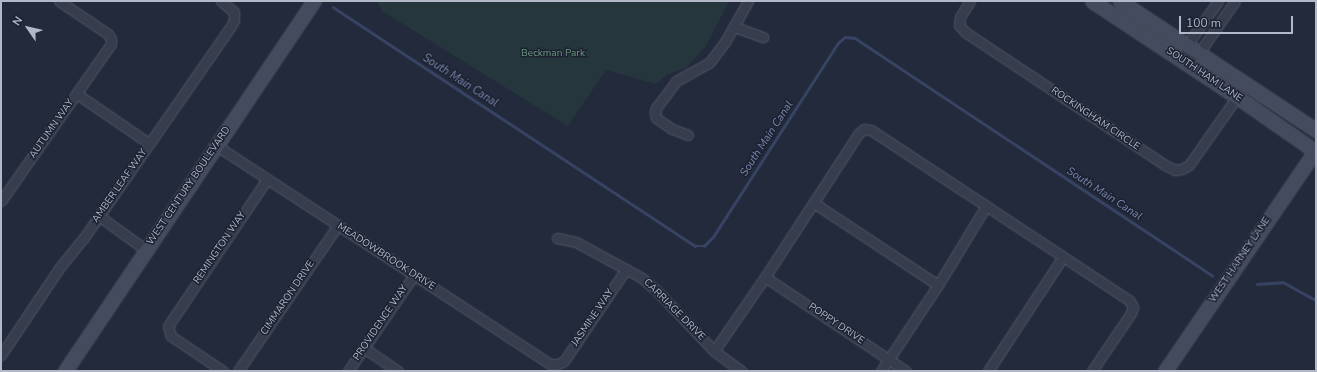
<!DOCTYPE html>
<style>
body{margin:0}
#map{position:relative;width:1317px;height:372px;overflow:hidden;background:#232a3c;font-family:"Nunito Sans",sans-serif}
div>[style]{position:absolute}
.green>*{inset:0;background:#25373d}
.stream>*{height:2.5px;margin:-1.25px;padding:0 1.25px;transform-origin:1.25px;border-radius:1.25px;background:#374363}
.roads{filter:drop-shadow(0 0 1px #525867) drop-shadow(0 0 1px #525867)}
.street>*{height:9px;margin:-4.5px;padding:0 4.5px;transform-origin:4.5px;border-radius:4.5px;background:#373d4c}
.secondary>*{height:13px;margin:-6.5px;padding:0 6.5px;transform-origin:6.5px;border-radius:6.5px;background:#454b5f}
span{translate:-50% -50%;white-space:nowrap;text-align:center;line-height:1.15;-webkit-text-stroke:3px #1c2231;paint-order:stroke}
.park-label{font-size:10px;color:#6a997c}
.street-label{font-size:10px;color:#b3b8c8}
.water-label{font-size:11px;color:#7b89b0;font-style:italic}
.frame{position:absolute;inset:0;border:2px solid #b3b8c8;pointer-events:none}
.north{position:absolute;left:8px;top:8px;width:40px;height:40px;-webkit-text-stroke:3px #1c2231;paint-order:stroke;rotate:304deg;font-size:11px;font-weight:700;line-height:16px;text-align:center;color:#b3b8c8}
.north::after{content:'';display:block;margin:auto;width:14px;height:18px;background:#b3b8c8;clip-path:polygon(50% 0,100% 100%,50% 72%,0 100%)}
.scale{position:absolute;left:1179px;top:16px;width:114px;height:18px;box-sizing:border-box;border:2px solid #b3b8c8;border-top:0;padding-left:5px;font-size:12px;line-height:14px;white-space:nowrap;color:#b3b8c8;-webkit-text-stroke:3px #1c2231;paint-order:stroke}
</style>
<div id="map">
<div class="green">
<i style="clip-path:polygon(377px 1px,729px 1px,706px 46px,686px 68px,668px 74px,656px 84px,606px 70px,568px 126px,382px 11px)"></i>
</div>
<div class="stream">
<i style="left:333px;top:7px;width:434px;rotate:33.4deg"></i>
<i style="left:695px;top:246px;width:9px"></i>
<i style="left:704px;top:246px;width:13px;rotate:-45deg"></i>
<i style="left:713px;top:237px;width:231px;rotate:-57.2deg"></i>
<i style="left:838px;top:43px;width:9px;rotate:-41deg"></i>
<i style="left:845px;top:37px;width:10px;rotate:6deg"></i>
<i style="left:855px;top:38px;width:429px;rotate:33.6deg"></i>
<i style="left:1257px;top:284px;width:26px;rotate:-4deg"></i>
<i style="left:1283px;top:282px;width:38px;rotate:29deg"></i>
</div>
<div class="roads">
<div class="street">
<i style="left:970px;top:1px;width:19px;rotate:122deg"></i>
<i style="left:960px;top:17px;width:8px;rotate:97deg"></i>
<i style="left:959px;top:25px;width:9px;rotate:49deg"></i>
<i style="left:965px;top:32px;width:242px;rotate:33.6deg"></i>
<i style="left:1167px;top:166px;width:9px;rotate:27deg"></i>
<i style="left:1175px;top:170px;width:7px;rotate:-8deg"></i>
<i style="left:1182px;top:169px;width:8px;rotate:-30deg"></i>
<i style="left:1189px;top:165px;width:83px;rotate:-54.8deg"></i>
<i style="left:735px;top:27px;width:30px;rotate:20deg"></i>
<i style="left:1184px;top:62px;width:17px;rotate:-31deg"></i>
<i style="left:1199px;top:53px;width:63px;rotate:-55.3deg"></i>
<i style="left:1184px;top:62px;width:17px;rotate:-80deg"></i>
<i style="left:1187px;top:45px;width:54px;rotate:-54.8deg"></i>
<i style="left:77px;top:94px;width:88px;rotate:34.4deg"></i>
<i style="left:688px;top:135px;width:17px;rotate:-159deg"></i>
<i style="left:672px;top:129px;width:19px;rotate:-145deg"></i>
<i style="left:656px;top:118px;width:6px;rotate:-99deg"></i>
<i style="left:655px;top:112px;width:4px;rotate:-76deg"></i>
<i style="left:656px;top:108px;width:34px;rotate:-53deg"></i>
<i style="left:676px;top:81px;width:38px;rotate:-29deg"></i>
<i style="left:709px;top:63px;width:26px;rotate:-53deg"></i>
<i style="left:725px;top:42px;width:47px;rotate:-60.7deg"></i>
<i style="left:217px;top:146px;width:398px;rotate:33.2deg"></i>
<i style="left:550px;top:364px;width:8px"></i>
<i style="left:558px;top:364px;width:7px;rotate:-27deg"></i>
<i style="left:564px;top:361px;width:111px;rotate:-56deg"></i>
<i style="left:1px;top:201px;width:192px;rotate:-55deg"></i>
<i style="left:111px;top:44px;width:5px;rotate:-90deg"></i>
<i style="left:111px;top:39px;width:6px;rotate:-121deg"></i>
<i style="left:108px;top:34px;width:59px;rotate:-146deg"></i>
<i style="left:814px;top:203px;width:149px;rotate:33.5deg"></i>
<i style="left:99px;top:216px;width:58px;rotate:35.9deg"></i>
<i style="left:557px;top:238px;width:19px;rotate:12deg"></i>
<i style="left:576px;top:242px;width:75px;rotate:28.6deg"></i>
<i style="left:642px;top:278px;width:18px;rotate:41deg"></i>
<i style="left:656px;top:290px;width:84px;rotate:46.4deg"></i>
<i style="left:714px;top:351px;width:34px;rotate:36deg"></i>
<i style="left:765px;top:277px;width:169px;rotate:33.7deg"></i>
<i style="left:364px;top:348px;width:41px;rotate:34.1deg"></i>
<i style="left:714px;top:351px;width:90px;rotate:-55.4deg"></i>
<i style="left:765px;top:277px;width:172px;rotate:-56.9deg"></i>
<i style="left:859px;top:133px;width:6px;rotate:-39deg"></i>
<i style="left:864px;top:129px;width:7px;rotate:8deg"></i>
<i style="left:871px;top:130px;width:310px;rotate:33.4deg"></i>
<i style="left:1130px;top:301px;width:7px;rotate:63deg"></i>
<i style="left:1133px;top:307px;width:6px;rotate:108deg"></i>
<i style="left:1131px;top:313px;width:70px;rotate:123.9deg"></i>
<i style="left:1px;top:355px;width:106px;rotate:-56.2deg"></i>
<i style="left:60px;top:267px;width:36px;rotate:-51deg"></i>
<i style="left:83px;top:239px;width:259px;rotate:-55.2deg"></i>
<i style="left:231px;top:26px;width:7px;rotate:-63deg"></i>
<i style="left:234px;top:20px;width:8px;rotate:-90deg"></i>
<i style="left:234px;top:12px;width:17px;rotate:-140deg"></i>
<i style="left:223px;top:371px;width:63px;rotate:-146.1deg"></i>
<i style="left:171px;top:336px;width:10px;rotate:-107deg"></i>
<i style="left:168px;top:326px;width:177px;rotate:-56deg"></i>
<i style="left:238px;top:371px;width:177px;rotate:-55.6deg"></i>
<i style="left:348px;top:371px;width:116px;rotate:-55.5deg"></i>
<i style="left:881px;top:371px;width:103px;rotate:-56.5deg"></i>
<i style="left:938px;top:285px;width:92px;rotate:-58.7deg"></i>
<i style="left:988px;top:371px;width:136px;rotate:-56.7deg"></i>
</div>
<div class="secondary">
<i style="left:1092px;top:1px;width:174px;rotate:33.5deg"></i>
<i style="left:1237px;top:97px;width:95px;rotate:34.7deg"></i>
<i style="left:1120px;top:1px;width:235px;rotate:33.4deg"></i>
<i style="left:65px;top:371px;width:446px;rotate:-56.1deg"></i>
<i style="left:1165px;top:371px;width:268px;rotate:-55.7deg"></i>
</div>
</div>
<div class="park-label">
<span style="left:553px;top:54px">Beckman Park</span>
</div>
<div class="street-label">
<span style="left:1204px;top:75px;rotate:34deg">SOUTH HAM LANE</span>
<span style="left:1095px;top:119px;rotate:34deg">ROCKINGHAM CIRCLE</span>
<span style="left:52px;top:129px;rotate:-55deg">AUTUMN WAY</span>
<span style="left:120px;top:186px;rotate:-55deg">AMBER LEAF WAY</span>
<span style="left:189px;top:186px;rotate:-56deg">WEST CENTURY BOULEVARD</span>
<span style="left:220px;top:248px;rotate:-56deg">REMINGTON WAY</span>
<span style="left:386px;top:257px;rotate:33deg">MEADOWBROOK DRIVE</span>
<span style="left:1240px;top:260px;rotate:-56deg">WEST HARNEY LANE</span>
<span style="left:288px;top:298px;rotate:-56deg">CIMMARON DRIVE</span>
<span style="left:674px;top:310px;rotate:45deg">CARRIAGE DRIVE</span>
<span style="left:593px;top:318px;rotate:-56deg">JASMINE WAY</span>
<span style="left:381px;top:323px;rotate:-56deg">PROVIDENCE WAY</span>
<span style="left:836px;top:324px;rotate:34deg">POPPY DRIVE</span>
</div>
<div class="water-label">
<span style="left:460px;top:81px;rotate:33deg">South Main Canal</span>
<span style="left:767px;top:139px;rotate:-57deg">South Main Canal</span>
<span style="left:1104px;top:194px;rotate:33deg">South Main Canal</span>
</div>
<div class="frame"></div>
<div class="north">N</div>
<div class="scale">100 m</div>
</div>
